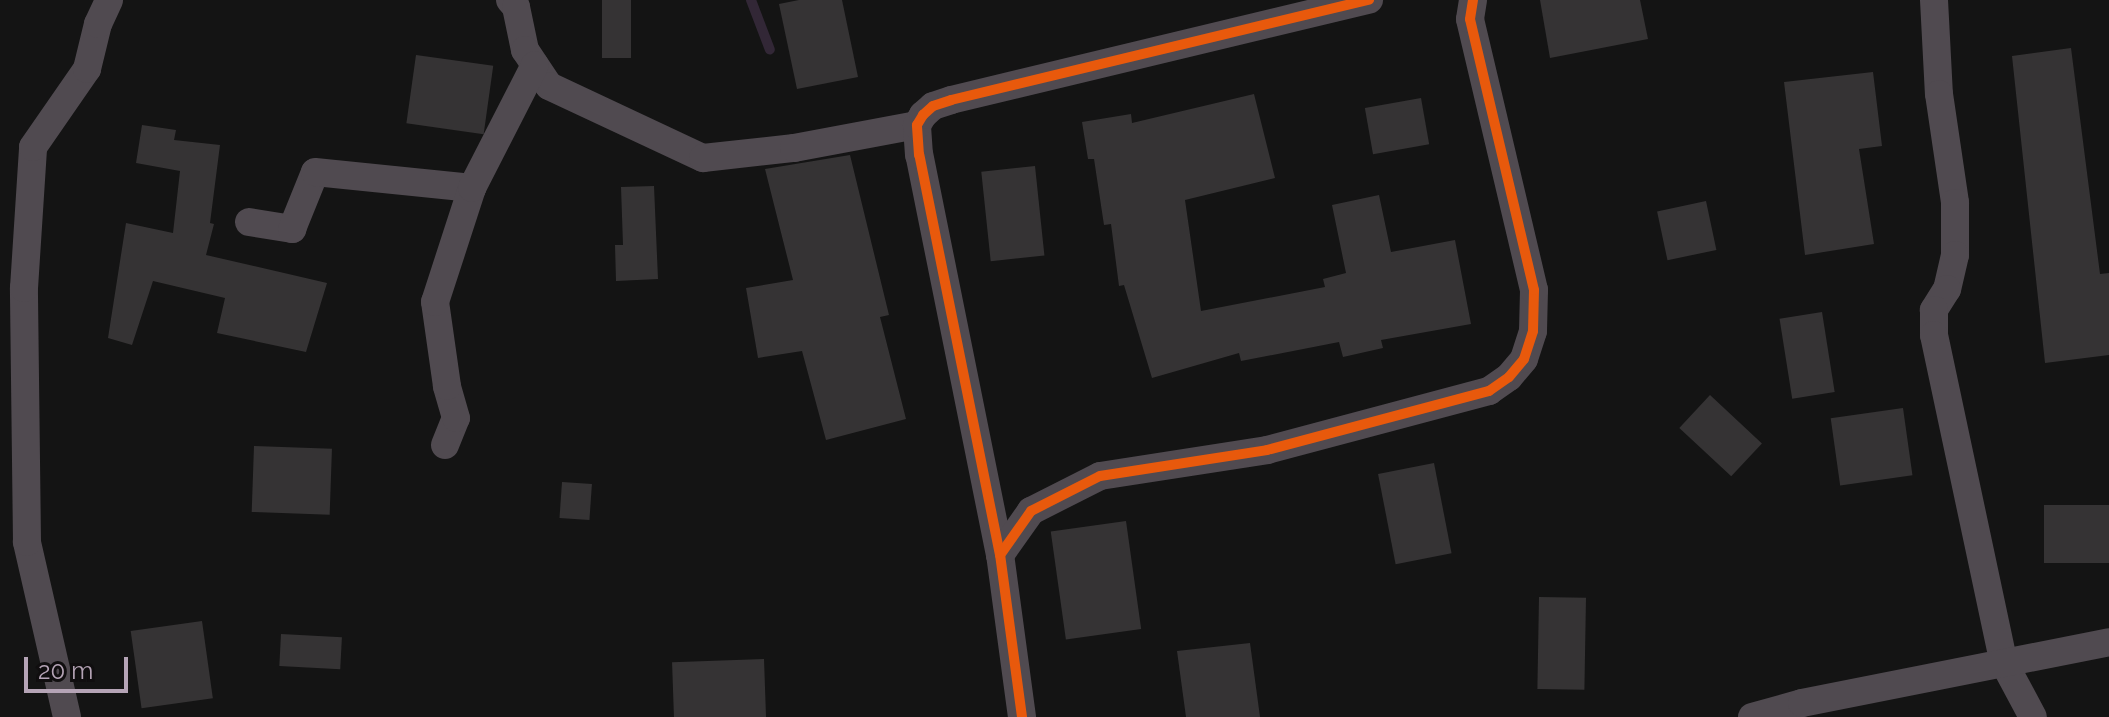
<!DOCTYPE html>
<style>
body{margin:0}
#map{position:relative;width:2109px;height:717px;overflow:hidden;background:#141414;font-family:Raleway,sans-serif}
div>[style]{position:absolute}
.stream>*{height:10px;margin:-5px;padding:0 5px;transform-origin:5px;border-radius:5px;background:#322736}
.building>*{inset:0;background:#353334;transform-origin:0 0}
.street>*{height:28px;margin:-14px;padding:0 14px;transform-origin:14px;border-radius:14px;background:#504a50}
.cycleway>*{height:10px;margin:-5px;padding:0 5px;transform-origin:5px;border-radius:5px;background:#e8590c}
span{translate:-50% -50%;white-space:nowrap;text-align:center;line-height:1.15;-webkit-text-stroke:6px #100e0f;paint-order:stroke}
.scale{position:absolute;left:24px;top:657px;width:104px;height:36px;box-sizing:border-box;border:4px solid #b5a4b6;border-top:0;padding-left:10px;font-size:24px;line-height:28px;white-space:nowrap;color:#b5a4b6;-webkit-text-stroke:6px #100e0f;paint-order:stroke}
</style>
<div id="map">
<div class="stream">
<i style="left:751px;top:0;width:53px;rotate:69.2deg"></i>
</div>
<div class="building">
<i style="left:602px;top:0;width:29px;height:58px"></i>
<i style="clip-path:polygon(799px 0,842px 0,858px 77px,797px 89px,779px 4px)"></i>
<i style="clip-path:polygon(1540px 0,1640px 0,1648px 39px,1550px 58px)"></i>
<i style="clip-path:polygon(2071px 48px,2100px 274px,2109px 273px,2109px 355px,2045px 363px,2012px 56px)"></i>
<i style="left:416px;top:55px;width:78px;height:69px;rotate:8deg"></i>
<i style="clip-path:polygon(1873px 72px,1882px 146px,1859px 149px,1874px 244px,1805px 255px,1784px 82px)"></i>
<i style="clip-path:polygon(1254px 94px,1275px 178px,1185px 200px,1201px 311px,1325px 287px,1323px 279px,1346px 273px,1332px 205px,1379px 195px,1391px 252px,1455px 240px,1471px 324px,1381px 340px,1383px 348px,1343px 357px,1339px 342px,1241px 361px,1239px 353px,1152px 378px,1124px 285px,1119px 286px,1111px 224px,1104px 225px,1094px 159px,1088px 159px,1082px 122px,1131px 114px,1132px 123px)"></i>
<i style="left:1421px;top:98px;width:47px;height:57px;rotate:80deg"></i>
<i style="clip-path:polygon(142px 125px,176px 130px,174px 140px,220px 145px,210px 223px,214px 224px,206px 255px,327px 283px,306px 352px,217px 333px,225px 298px,153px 281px,132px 345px,108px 338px,126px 223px,173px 233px,180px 171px,136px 163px)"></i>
<i style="clip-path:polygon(850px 155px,889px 315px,880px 317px,906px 419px,826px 440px,802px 351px,758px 358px,746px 288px,793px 280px,765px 169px)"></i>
<i style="left:1035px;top:166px;width:90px;height:54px;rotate:84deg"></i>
<i style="clip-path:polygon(654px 186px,658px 279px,616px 281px,615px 245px,623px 245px,621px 187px)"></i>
<i style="left:1706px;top:201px;width:50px;height:50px;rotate:78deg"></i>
<i style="left:1822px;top:312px;width:81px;height:43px;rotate:81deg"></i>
<i style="left:1710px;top:395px;width:71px;height:45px;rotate:43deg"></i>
<i style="left:1903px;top:408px;width:68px;height:73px;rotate:82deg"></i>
<i style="left:254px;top:446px;width:78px;height:66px;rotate:2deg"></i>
<i style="left:1434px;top:463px;width:92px;height:57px;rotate:79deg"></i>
<i style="left:562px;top:482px;width:30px;height:36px;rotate:4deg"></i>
<i style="left:2109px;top:505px;width:58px;height:65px;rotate:90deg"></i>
<i style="left:1126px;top:521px;width:109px;height:76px;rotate:82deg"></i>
<i style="left:1539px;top:597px;width:47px;height:92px;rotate:1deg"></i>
<i style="left:202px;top:621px;width:78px;height:72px;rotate:82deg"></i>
<i style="left:281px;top:634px;width:61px;height:32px;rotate:3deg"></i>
<i style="clip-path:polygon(1250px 643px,1260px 717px,1186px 717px,1177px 651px)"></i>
<i style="left:764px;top:659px;width:58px;height:92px;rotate:88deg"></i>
</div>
<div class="street">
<i style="left:510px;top:0;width:9px;rotate:49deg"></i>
<i style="left:516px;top:7px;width:44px;rotate:78.2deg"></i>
<i style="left:525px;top:50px;width:43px;rotate:56.3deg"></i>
<i style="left:549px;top:86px;width:170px;rotate:25.1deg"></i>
<i style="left:703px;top:158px;width:92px;rotate:-6.3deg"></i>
<i style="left:794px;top:148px;width:125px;rotate:-10.6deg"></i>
<i style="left:1934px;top:0;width:94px;rotate:87deg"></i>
<i style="left:1939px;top:94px;width:110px;rotate:81.6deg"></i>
<i style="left:1955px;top:203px;width:52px;rotate:90deg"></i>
<i style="left:1955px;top:255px;width:35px;rotate:103deg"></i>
<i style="left:1947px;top:289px;width:25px;rotate:122deg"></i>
<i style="left:1934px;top:310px;width:25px;rotate:90deg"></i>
<i style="left:1934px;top:335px;width:335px;rotate:78deg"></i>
<i style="left:2004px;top:663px;width:61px;rotate:61.8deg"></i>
<i style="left:249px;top:222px;width:44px;rotate:9.2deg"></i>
<i style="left:292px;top:229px;width:61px;rotate:-68deg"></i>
<i style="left:315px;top:172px;width:158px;rotate:5.8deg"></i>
<i style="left:445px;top:445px;width:29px;rotate:-68deg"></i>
<i style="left:456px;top:418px;width:33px;rotate:-106deg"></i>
<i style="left:447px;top:386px;width:85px;rotate:-98.1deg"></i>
<i style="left:435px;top:302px;width:120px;rotate:-72deg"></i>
<i style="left:472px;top:188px;width:138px;rotate:-62.9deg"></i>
<i style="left:1000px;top:555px;width:408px;rotate:-101.4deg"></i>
<i style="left:919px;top:155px;width:30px;rotate:-94deg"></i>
<i style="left:917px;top:125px;width:12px;rotate:-59deg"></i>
<i style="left:923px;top:115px;width:13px;rotate:-42deg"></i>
<i style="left:933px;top:106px;width:19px;rotate:-18deg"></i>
<i style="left:951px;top:100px;width:430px;rotate:-13.5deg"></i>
<i style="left:67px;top:717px;width:180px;rotate:-102.9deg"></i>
<i style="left:27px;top:542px;width:254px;rotate:-90.7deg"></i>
<i style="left:24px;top:288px;width:141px;rotate:-86.3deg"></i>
<i style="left:33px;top:147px;width:95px;rotate:-55.3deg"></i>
<i style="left:87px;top:69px;width:46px;rotate:-76.3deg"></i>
<i style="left:98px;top:24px;width:26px;rotate:-65deg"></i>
<i style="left:1022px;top:717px;width:163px;rotate:-97.7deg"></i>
<i style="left:1000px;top:555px;width:54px;rotate:-54.8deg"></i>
<i style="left:1031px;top:511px;width:77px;rotate:-26.9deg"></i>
<i style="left:1100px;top:476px;width:169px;rotate:-8.8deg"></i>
<i style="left:1267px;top:450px;width:230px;rotate:-14.9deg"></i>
<i style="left:1489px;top:391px;width:24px;rotate:-35deg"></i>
<i style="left:1509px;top:377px;width:23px;rotate:-50deg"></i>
<i style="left:1524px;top:359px;width:29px;rotate:-72deg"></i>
<i style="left:1533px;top:331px;width:41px;rotate:-88.6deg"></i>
<i style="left:1534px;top:290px;width:278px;rotate:-103.3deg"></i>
<i style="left:1470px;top:19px;width:19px;rotate:-81deg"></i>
<i style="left:1752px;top:717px;width:52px;rotate:-15.6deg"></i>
<i style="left:1802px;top:703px;width:313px;rotate:-11.2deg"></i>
</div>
<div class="cycleway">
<i style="left:1000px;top:555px;width:408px;rotate:-101.4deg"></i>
<i style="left:919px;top:155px;width:30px;rotate:-94deg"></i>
<i style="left:917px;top:125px;width:12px;rotate:-59deg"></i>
<i style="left:923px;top:115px;width:13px;rotate:-42deg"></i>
<i style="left:933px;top:106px;width:19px;rotate:-18deg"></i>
<i style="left:951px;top:100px;width:430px;rotate:-13.5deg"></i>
<i style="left:1022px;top:717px;width:163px;rotate:-97.7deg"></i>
<i style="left:1000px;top:555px;width:54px;rotate:-54.8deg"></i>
<i style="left:1031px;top:511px;width:77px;rotate:-26.9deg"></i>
<i style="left:1100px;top:476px;width:169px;rotate:-8.8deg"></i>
<i style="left:1267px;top:450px;width:230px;rotate:-14.9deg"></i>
<i style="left:1489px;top:391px;width:24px;rotate:-35deg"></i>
<i style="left:1509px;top:377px;width:23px;rotate:-50deg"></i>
<i style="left:1524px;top:359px;width:29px;rotate:-72deg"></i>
<i style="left:1533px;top:331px;width:41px;rotate:-88.6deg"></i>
<i style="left:1534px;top:290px;width:278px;rotate:-103.3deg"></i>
<i style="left:1470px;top:19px;width:19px;rotate:-81deg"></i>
</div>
<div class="scale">20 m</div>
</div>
